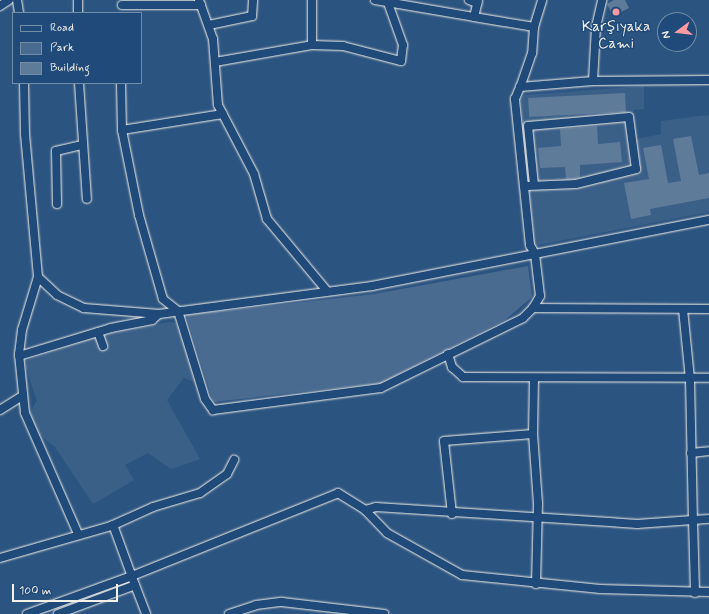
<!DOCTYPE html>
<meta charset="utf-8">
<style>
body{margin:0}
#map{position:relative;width:709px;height:614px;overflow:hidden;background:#2c5481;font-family:Mynerve,sans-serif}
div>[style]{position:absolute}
.built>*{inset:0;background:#3b6088}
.green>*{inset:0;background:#496b90}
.building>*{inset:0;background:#5e7b9a;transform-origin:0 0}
.roads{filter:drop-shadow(0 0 1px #f4f1e8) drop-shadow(0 0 1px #f4f1e8)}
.minor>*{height:8px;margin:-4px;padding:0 4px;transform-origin:4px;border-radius:4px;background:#1f4a7a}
.dots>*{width:11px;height:11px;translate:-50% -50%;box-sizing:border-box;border:2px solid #1f4a7a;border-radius:50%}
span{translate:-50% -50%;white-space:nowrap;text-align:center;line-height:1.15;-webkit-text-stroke:3px #1f4a7a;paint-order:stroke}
.poi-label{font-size:15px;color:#f4f1e8}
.legend{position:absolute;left:12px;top:12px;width:130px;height:72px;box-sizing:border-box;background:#1f4a7a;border:1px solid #748da6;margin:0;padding:5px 7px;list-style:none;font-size:12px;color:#f4f1e8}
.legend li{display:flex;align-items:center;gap:8px;height:20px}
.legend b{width:20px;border:1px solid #748da6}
.north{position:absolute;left:657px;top:12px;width:40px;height:40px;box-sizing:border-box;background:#1f4a7a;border:1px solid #748da6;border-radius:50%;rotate:255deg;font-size:11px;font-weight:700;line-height:16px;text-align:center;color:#f4f1e8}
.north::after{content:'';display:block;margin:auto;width:14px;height:18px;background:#ff9aa2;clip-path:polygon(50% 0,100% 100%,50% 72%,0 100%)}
.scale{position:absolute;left:12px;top:584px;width:106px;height:18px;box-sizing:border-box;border:2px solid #f4f1e8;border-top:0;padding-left:5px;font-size:12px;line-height:14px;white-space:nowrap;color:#f4f1e8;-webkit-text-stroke:3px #1f4a7a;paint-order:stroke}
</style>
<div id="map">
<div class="built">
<i style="clip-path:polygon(644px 86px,644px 109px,633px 110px,637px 139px,661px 134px,661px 121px,709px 115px,709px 212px,538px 245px,534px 243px,521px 100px,524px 95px)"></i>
<i style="clip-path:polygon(169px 322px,176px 323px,197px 378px,195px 382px,184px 378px,167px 400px,200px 459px,171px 469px,148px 453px,125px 465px,134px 480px,93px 504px,55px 447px,38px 434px,34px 424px,29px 422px,28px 415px,37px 401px,24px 361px,103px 335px)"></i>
</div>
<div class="green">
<i style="clip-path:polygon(528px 266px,532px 297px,505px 320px,381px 383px,213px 402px,186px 315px,374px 294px)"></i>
</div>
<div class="building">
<i style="clip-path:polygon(614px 0,625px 0,629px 8px,613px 16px,607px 4px)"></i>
<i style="left:625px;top:93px;width:19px;height:97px;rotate:87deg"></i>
<i style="clip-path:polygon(597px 126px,598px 144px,620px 142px,622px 162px,580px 165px,580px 177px,575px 179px,566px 179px,565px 167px,540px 168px,538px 148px,561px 146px,560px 129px)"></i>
<i style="clip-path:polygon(691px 136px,699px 175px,709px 173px,709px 198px,650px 209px,651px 215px,631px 219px,624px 183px,649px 179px,643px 148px,661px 145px,668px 183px,681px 181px,673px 139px)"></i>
</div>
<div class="roads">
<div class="minor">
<i style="left:17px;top:0;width:13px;rotate:81deg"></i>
<i style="left:78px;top:0;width:13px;rotate:90deg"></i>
<i style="left:199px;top:0;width:41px;rotate:70.3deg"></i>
<i style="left:213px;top:39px;width:66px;rotate:85.7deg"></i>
<i style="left:218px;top:105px;width:78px;rotate:62.4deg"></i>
<i style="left:254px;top:174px;width:47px;rotate:73.9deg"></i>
<i style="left:267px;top:219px;width:94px;rotate:50.2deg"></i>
<i style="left:312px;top:0;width:45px;rotate:90deg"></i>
<i style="left:375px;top:0;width:100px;rotate:9.7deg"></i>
<i style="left:469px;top:0;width:9px;rotate:21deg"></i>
<i style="left:478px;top:0;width:17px;rotate:103deg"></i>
<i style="left:474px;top:17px;width:61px;rotate:9.5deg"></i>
<i style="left:534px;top:27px;width:28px;rotate:-73deg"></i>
<i style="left:122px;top:5px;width:79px"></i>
<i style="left:0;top:6px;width:11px;rotate:-34deg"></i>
<i style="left:209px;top:25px;width:44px;rotate:-11.8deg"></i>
<i style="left:252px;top:16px;width:16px;rotate:-86deg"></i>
<i style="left:534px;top:27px;width:26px;rotate:94deg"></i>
<i style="left:532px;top:53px;width:36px;rotate:109deg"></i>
<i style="left:520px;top:87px;width:73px;rotate:-4.7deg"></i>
<i style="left:593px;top:81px;width:116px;rotate:-0.5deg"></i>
<i style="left:215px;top:62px;width:98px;rotate:-9.9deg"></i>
<i style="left:312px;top:45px;width:31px;rotate:2deg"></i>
<i style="left:343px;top:46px;width:60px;rotate:14.5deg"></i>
<i style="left:401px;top:61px;width:16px;rotate:-83deg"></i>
<i style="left:403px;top:45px;width:48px;rotate:-109.6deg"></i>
<i style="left:593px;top:81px;width:54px;rotate:-86.8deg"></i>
<i style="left:596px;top:27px;width:28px;rotate:-77deg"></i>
<i style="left:24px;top:83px;width:51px;rotate:88.9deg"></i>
<i style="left:25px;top:134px;width:144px;rotate:84.8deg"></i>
<i style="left:38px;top:277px;width:26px;rotate:43deg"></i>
<i style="left:57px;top:295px;width:30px;rotate:26deg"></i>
<i style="left:84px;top:308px;width:75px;rotate:4.6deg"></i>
<i style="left:159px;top:314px;width:215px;rotate:-7.5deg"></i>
<i style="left:372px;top:286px;width:343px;rotate:-11.1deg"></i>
<i style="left:79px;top:83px;width:116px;rotate:86.1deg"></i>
<i style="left:121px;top:83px;width:47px;rotate:88.8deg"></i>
<i style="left:122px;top:130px;width:87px;rotate:78.7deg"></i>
<i style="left:139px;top:215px;width:87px;rotate:74.1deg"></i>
<i style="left:163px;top:299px;width:19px;rotate:39deg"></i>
<i style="left:178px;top:311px;width:92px;rotate:72.9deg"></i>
<i style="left:205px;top:399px;width:14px;rotate:54deg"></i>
<i style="left:213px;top:410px;width:169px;rotate:-7.5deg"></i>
<i style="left:381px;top:388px;width:158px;rotate:-26.2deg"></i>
<i style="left:523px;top:318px;width:14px;rotate:-45deg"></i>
<i style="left:533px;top:308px;width:14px;rotate:-60deg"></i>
<i style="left:540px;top:296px;width:42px;rotate:-96.8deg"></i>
<i style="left:535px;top:254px;width:10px;rotate:-119deg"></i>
<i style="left:530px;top:245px;width:147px;rotate:-95.9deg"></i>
<i style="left:515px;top:99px;width:13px;rotate:-67deg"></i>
<i style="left:122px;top:130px;width:102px;rotate:-9deg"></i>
<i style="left:524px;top:185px;width:4px;rotate:14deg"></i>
<i style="left:528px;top:186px;width:48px;rotate:-2.4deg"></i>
<i style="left:576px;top:184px;width:62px;rotate:-14deg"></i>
<i style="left:636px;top:169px;width:52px;rotate:-97.7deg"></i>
<i style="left:629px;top:117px;width:101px;rotate:174.9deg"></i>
<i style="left:528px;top:126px;width:59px;rotate:84.2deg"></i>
<i style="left:57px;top:204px;width:53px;rotate:-91.1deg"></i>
<i style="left:56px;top:151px;width:27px;rotate:-13deg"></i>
<i style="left:38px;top:277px;width:55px;rotate:106.8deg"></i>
<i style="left:22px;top:330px;width:24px;rotate:97deg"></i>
<i style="left:19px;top:354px;width:59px;rotate:84.2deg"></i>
<i style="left:25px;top:413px;width:132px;rotate:66.3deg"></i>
<i style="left:533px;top:308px;width:176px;rotate:0.3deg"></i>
<i style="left:683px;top:309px;width:70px;rotate:84.3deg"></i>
<i style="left:690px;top:379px;width:141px;rotate:88.8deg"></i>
<i style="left:693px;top:520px;width:16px;rotate:-4deg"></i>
<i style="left:98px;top:332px;width:15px;rotate:70deg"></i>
<i style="left:448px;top:354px;width:14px;rotate:73deg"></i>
<i style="left:452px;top:367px;width:15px;rotate:42deg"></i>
<i style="left:463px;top:377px;width:246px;rotate:0.2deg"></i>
<i style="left:19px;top:356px;width:96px;rotate:-16.9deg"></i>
<i style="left:111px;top:328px;width:42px;rotate:-11deg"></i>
<i style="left:152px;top:320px;width:9px;rotate:-41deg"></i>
<i style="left:534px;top:378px;width:56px;rotate:91deg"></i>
<i style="left:533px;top:434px;width:69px;rotate:85.9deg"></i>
<i style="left:538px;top:503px;width:81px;rotate:91.4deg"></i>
<i style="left:0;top:410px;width:26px;rotate:-32deg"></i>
<i style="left:691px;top:453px;width:18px;rotate:-6deg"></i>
<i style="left:365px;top:510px;width:11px;rotate:-15deg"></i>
<i style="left:376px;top:507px;width:262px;rotate:3.7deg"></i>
<i style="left:637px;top:524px;width:56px;rotate:-4.1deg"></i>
<i style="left:693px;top:520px;width:73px;rotate:88.4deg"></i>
<i style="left:452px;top:514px;width:73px;rotate:-96.3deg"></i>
<i style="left:444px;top:441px;width:89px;rotate:-4.5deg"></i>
<i style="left:0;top:558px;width:116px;rotate:-16.1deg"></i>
<i style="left:111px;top:526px;width:46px;rotate:-24.3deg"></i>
<i style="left:153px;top:507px;width:49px;rotate:-16.6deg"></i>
<i style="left:200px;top:493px;width:33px;rotate:-35deg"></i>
<i style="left:227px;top:474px;width:16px;rotate:-63deg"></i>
<i style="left:135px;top:585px;width:31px;rotate:69deg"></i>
<i style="left:27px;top:614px;width:112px;rotate:-19.9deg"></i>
<i style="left:132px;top:576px;width:222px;rotate:-21.9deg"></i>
<i style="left:338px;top:493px;width:32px;rotate:32deg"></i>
<i style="left:365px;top:510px;width:32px;rotate:46deg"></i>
<i style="left:387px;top:533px;width:86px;rotate:29.2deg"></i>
<i style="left:462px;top:575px;width:139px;rotate:5.8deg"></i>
<i style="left:600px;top:589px;width:109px;rotate:1.6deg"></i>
<i style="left:58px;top:614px;width:82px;rotate:-20.6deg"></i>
<i style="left:135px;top:585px;width:64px;rotate:-110.1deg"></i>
<i style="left:229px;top:614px;width:28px;rotate:-18deg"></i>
<i style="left:256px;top:605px;width:26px;rotate:-7deg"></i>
<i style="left:282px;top:602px;width:103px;rotate:6.7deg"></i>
</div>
</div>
<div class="dots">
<i style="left:616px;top:12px;background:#ff9aa2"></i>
</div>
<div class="poi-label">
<span style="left:616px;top:36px">Karşıyaka<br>Cami</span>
</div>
<ul class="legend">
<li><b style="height:5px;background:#1f4a7a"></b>Road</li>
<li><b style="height:11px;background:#496b90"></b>Park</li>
<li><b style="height:11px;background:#5e7b9a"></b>Building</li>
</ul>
<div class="north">N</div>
<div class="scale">100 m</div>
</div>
